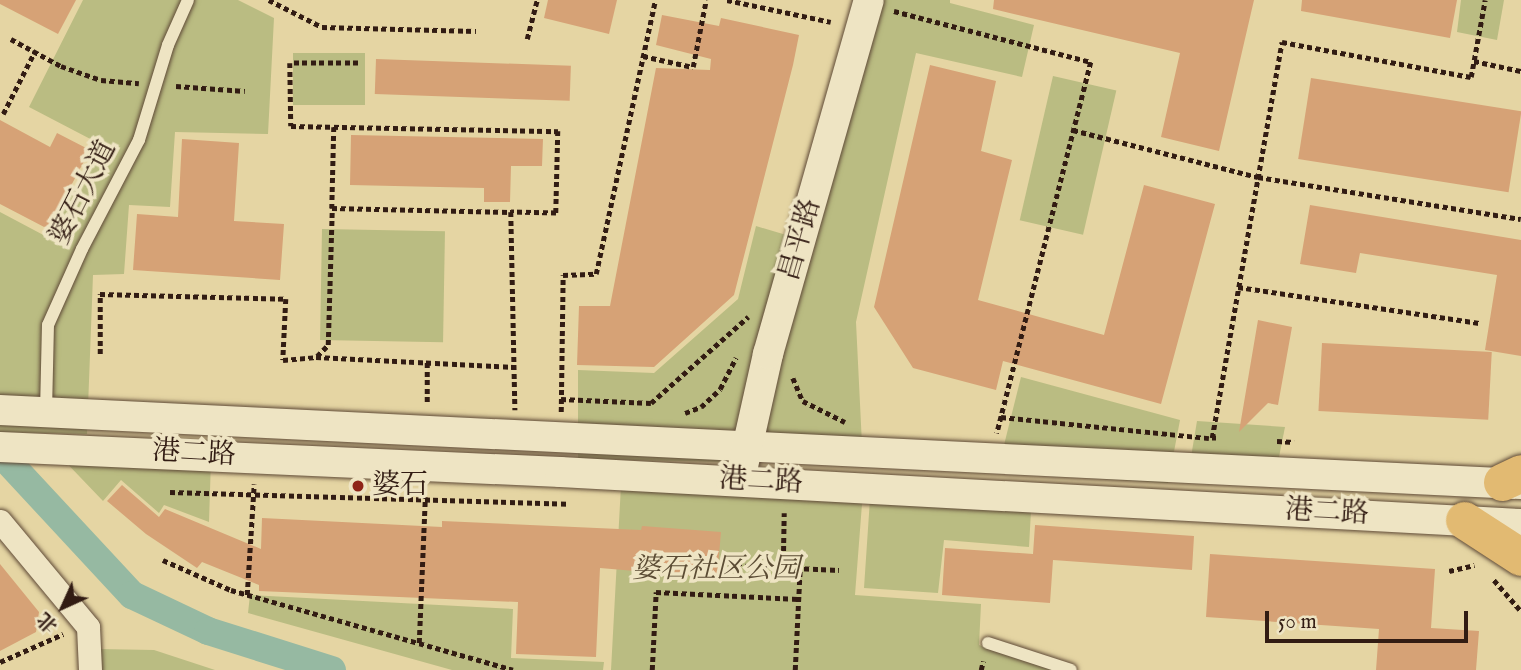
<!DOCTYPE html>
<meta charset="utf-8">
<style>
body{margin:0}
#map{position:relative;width:1521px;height:670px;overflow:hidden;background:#e5d5a3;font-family:"IM FELL English","Noto Serif SC",serif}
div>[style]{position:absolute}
.green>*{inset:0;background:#babc82;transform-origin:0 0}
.canal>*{height:28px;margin:-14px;padding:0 14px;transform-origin:14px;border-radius:14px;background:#96b9a2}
.building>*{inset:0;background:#d6a276;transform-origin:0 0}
.path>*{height:4.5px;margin-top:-2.25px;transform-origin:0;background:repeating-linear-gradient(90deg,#321c13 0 5px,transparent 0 8.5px)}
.roads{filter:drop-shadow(0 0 2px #5f4a37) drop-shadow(0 0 2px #5f4a37)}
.service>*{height:12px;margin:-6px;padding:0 6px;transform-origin:6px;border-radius:6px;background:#eee4c3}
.minor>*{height:23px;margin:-11.5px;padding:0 11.5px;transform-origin:11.5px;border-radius:11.5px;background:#eee4c3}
.tertiary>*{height:30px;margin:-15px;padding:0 15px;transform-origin:15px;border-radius:15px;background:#eee4c3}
.primary>*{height:37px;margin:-18.5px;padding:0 18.5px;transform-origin:18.5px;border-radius:18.5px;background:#e2ba72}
.dots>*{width:19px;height:19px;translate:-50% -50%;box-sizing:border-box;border:4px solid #eee4c3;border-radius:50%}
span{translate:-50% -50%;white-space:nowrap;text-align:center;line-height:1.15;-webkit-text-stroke:7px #eee4c3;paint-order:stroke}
.street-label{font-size:28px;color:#321c13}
.poi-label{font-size:28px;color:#321c13}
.left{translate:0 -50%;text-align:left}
.park-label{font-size:28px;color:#5b4c34;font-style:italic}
.north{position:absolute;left:28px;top:572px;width:70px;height:70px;-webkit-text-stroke:5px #eee4c3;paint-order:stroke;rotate:225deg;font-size:19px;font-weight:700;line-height:28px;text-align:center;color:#321c13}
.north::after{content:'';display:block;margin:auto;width:24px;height:32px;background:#321c13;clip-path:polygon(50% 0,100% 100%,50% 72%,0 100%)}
.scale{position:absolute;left:1265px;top:611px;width:203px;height:32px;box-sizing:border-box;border:4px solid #321c13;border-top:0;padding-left:9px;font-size:21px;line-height:24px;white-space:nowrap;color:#321c13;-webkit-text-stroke:5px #eee4c3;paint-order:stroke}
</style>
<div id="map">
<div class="green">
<i style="clip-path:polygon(83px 0,238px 0,274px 18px,268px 134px,175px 132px,170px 207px,129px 205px,124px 274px,93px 275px,87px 434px,0 432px,0 212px,49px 238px,98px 143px,29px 107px)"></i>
<i style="clip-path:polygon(875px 0,950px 0,950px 3px,1034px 25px,1022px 77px,916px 53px,856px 322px,863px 465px,745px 460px)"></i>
<i style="clip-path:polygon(1461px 0,1504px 0,1497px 40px,1457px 32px)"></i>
<i style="left:293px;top:53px;width:72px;height:52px"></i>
<i style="left:1053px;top:76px;width:65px;height:148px;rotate:13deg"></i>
<i style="clip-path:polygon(756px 226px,793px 237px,729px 462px,578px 459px,578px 370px,654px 373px,738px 299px)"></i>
<i style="left:322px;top:229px;width:123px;height:111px;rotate:1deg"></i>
<i style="clip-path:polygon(1021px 377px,1180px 420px,1168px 483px,997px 473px)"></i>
<i style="clip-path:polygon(1197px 421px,1285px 427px,1273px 487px,1187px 481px)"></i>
<i style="clip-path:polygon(57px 453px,211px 460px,209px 522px,164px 505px,159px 513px,121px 480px,103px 501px)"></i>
<i style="clip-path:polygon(622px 467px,864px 478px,855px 595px,981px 604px,979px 645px,1053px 670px,611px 670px)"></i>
<i style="clip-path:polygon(871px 484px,1032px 493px,1029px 547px,944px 540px,938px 593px,864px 588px)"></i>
<i style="clip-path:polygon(250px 595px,513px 609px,511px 658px,604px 662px,603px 670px,452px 670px,248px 613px)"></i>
<i style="clip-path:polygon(98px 649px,154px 650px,215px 670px,99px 670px)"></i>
</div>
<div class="canal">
<i style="left:0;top:453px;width:194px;rotate:47.1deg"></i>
<i style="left:132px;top:595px;width:84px;rotate:25.3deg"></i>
<i style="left:208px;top:631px;width:130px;rotate:17.5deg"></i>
</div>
<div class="building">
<i style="clip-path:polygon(0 0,76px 0,58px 34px,0 4px)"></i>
<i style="clip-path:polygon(548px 0,617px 0,609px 34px,544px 18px)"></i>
<i style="clip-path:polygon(994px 0,1254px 0,1219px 151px,1161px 137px,1180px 53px,993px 9px)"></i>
<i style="clip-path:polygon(1302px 0,1457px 0,1450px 38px,1301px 11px)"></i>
<i style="clip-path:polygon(662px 15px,719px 26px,721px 18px,799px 35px,793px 65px,734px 295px,654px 367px,577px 365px,579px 306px,610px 306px,656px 68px,710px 70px,711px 59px,656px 45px)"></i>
<i style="left:376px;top:59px;width:195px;height:35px;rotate:2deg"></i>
<i style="clip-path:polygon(930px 65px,996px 81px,981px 151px,1012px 160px,978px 300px,1104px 335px,1144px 185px,1215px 204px,1161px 404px,1003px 361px,996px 390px,913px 368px,874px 307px)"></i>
<i style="left:1311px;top:78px;width:213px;height:82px;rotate:9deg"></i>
<i style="clip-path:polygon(0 120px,50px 147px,57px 133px,90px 150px,48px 229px,0 204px)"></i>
<i style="clip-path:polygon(351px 135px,543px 139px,542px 166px,511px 166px,510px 202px,484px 202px,484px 188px,350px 185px)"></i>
<i style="clip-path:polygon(182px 139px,239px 143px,234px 221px,284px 224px,280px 280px,133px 270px,137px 214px,178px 217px)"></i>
<i style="clip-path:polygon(1310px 205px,1521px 240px,1521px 356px,1485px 350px,1497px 275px,1360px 253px,1356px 273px,1300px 264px)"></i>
<i style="clip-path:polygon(1258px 320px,1292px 327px,1278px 405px,1268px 403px,1239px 432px)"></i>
<i style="left:1322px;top:343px;width:170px;height:68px;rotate:3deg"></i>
<i style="clip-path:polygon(122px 485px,159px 517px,165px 509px,261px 549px,262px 518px,442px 527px,442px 521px,641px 530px,642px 526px,721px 532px,717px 578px,600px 568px,596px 657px,516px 654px,518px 602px,259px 591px,259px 585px,202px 562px,197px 568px,146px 534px,107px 501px)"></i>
<i style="clip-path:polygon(1035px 525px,1194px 536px,1192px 570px,1053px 560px,1050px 603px,942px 595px,945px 548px,1033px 554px)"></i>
<i style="clip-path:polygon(1210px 554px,1435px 569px,1431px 628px,1479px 631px,1476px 670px,1376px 670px,1379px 629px,1206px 617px)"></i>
<i style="clip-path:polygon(0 564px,39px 612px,36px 632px,0 651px)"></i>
</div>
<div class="path">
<i style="left:269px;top:0;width:59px;rotate:27deg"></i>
<i style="left:322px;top:27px;width:154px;rotate:1.5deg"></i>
<i style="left:727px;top:0;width:106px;rotate:11.9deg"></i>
<i style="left:894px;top:11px;width:203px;rotate:14.5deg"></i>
<i style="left:1091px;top:62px;width:383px;rotate:104.2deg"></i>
<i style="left:11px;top:39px;width:57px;rotate:28.4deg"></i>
<i style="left:61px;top:66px;width:42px;rotate:19.3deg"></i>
<i style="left:101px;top:80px;width:38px;rotate:5deg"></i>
<i style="left:527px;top:39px;width:40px;rotate:-75.6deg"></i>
<i style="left:643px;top:56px;width:51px;rotate:12.4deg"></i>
<i style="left:693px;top:67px;width:68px;rotate:-79deg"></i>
<i style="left:1474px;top:61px;width:48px;rotate:12deg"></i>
<i style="left:358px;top:63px;width:68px;rotate:180deg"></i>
<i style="left:290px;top:63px;width:63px;rotate:89.1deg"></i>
<i style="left:291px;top:126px;width:267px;rotate:1.1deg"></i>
<i style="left:558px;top:131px;width:82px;rotate:91.4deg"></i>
<i style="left:556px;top:213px;width:45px;rotate:-178.7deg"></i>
<i style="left:176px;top:86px;width:69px;rotate:4.1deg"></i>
<i style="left:3px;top:114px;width:71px;rotate:-63.1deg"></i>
<i style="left:334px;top:127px;width:81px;rotate:91.4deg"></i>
<i style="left:332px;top:208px;width:179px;rotate:1.3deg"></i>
<i style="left:511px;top:212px;width:198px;rotate:88.8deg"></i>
<i style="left:1073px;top:130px;width:191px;rotate:14.3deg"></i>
<i style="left:1258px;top:177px;width:266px;rotate:9.1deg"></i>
<i style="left:1238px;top:287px;width:244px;rotate:8.5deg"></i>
<i style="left:100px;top:354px;width:60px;rotate:-90deg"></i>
<i style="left:100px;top:294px;width:186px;rotate:1.5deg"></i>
<i style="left:286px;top:299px;width:61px;rotate:92.8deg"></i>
<i style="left:283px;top:360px;width:33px;rotate:-5deg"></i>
<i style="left:316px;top:357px;width:198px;rotate:2.9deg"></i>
<i style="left:317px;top:356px;width:16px;rotate:-45deg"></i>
<i style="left:328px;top:345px;width:137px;rotate:-88.3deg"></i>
<i style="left:793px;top:378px;width:25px;rotate:67deg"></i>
<i style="left:803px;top:401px;width:47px;rotate:26.6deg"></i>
<i style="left:561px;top:399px;width:90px;rotate:2.5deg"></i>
<i style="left:651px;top:403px;width:130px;rotate:-41.6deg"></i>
<i style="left:427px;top:402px;width:40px;rotate:-90deg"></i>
<i style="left:561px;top:412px;width:137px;rotate:-89.2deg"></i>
<i style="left:563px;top:275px;width:33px;rotate:-2deg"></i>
<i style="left:596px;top:274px;width:280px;rotate:-77.8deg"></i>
<i style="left:685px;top:413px;width:17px;rotate:-21deg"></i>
<i style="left:701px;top:407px;width:26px;rotate:-43deg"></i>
<i style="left:720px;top:389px;width:35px;rotate:-63deg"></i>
<i style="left:1001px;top:417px;width:209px;rotate:5.8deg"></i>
<i style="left:1216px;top:438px;width:4px;rotate:180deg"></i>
<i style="left:1212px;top:438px;width:402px;rotate:-80deg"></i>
<i style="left:1282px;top:42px;width:192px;rotate:10.5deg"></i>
<i style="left:1471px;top:77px;width:78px;rotate:-79.7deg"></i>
<i style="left:1277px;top:441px;width:17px;rotate:3deg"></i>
<i style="left:170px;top:492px;width:398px;rotate:1.7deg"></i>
<i style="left:163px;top:560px;width:74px;rotate:23.8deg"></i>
<i style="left:231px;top:590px;width:293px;rotate:15.8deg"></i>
<i style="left:728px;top:565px;width:111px;rotate:2.6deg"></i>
<i style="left:783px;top:568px;width:55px;rotate:-89deg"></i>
<i style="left:1449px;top:571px;width:26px;rotate:-13deg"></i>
<i style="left:1494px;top:580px;width:41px;rotate:48.9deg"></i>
<i style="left:247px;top:595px;width:111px;rotate:-86.4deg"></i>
<i style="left:419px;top:643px;width:146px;rotate:-87.6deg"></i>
<i style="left:0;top:662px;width:69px;rotate:-24deg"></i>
<i style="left:652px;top:670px;width:78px;rotate:-87.1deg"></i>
<i style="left:656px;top:592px;width:142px;rotate:2.8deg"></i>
<i style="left:795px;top:670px;width:102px;rotate:-87.2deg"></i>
<i style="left:981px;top:670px;width:9px;rotate:-77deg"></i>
</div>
<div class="roads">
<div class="service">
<i style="left:46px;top:412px;width:87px;rotate:-88.7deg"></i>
<i style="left:48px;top:325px;width:83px;rotate:-65.9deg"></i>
<i style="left:82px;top:249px;width:123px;rotate:-62.4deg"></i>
<i style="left:139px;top:140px;width:99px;rotate:-73deg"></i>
<i style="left:168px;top:45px;width:49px;rotate:-66deg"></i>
<i style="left:988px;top:643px;width:87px;rotate:18deg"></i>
</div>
<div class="minor">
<i style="left:0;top:521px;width:138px;rotate:50.3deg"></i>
<i style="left:88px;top:627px;width:43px;rotate:87.3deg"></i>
</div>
<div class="tertiary">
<i style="left:0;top:410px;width:1523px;rotate:2.79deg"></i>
<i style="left:0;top:447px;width:561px;rotate:2.56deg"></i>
<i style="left:560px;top:472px;width:962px;rotate:3.1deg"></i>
<i style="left:743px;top:466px;width:115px;rotate:-77.4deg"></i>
<i style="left:768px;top:354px;width:368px;rotate:-74.1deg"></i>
</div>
<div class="primary">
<i style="left:1502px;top:482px;width:21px;rotate:-25deg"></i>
<i style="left:1464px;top:520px;width:68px;rotate:33deg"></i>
</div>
</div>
<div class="dots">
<i style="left:358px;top:486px;background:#8f2418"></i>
</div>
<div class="street-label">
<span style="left:84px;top:193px;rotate:-63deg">婆石大道</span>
<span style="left:801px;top:240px;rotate:-74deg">昌平路</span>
<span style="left:194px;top:454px;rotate:3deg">港二路</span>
<span style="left:761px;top:482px;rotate:3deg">港二路</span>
<span style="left:1327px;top:513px;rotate:3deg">港二路</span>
</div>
<div class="poi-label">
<span class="left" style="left:372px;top:486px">婆石</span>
</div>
<div class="park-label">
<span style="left:716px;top:570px">婆石社区公园</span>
</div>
<div class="north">北</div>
<div class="scale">50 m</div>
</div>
